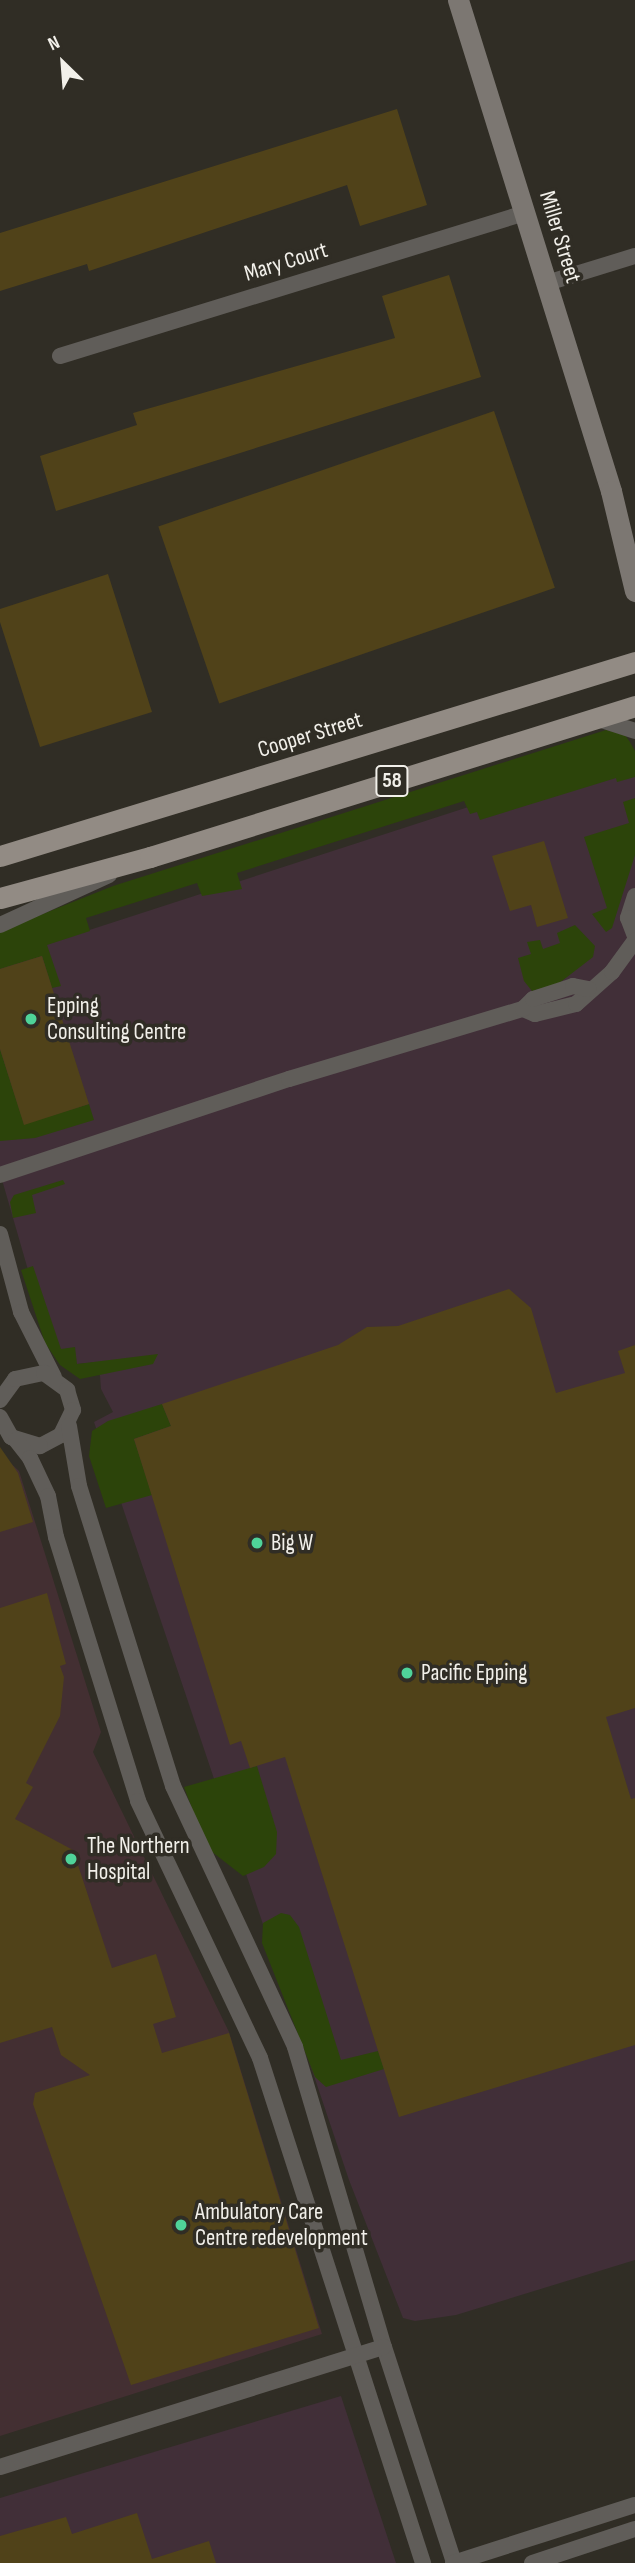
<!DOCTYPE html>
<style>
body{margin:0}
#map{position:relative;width:635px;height:2563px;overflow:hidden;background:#302d25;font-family:"Sofia Sans Condensed",sans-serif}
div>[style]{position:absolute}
.commercial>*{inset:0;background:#412f38}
.medical>*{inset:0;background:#432f32}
.green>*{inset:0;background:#2c440a}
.building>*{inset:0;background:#504219;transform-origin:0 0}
.street>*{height:16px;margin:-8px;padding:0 8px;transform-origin:8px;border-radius:8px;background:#605d59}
.secondary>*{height:21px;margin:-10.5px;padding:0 10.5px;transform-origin:10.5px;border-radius:10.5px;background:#7c7772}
.primary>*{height:21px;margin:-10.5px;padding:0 10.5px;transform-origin:10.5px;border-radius:10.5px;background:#928b84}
.dots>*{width:19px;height:19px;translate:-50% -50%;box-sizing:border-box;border:4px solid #302d25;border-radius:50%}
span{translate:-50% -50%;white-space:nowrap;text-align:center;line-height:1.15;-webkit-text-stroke:7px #302d25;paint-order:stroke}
.shield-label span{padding:2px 5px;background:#302d25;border:2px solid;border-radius:5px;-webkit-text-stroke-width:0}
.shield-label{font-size:21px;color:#f2f0ea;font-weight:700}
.street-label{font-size:23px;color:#f2f0ea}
.poi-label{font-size:23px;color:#f2f0ea}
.left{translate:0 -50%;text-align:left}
.north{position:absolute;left:28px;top:28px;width:70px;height:70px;-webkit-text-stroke:5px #302d25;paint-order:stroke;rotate:335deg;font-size:19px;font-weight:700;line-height:28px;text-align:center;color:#f2f0ea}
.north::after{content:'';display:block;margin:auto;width:24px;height:32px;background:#f2f0ea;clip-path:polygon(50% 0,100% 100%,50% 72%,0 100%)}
</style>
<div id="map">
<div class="commercial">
<i style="clip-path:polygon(635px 753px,635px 2260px,456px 2315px,415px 2321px,403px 2318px,349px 2180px,94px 1422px,113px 1412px,101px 1389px,99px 1362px,77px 1364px,50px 1346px,0 1173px,0 959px)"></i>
<i style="clip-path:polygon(341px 2396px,396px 2563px,0 2563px,0 2498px)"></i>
</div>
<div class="medical">
<i style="clip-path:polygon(0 1453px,19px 1471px,101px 1732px,93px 1752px,229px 2032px,322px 2334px,0 2436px)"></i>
</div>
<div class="green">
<i style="clip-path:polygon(606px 730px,625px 735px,630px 742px,635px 751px,635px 777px,617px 782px,616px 778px,480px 820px,477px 812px,470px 814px,464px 801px,237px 873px,242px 889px,202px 896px,197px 883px,86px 918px,90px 931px,47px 945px,61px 986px,52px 988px,42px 956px,0 969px,0 931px,113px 886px)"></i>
<i style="clip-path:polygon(635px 798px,635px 855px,612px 928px,606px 932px,592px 914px,607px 908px,584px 837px,629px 823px,623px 802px)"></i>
<i style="clip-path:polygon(575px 925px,595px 946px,593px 957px,558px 984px,532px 991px,524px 981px,518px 958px,531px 954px,527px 942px,540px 940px,543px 949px,560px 943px,557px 933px)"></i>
<i style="clip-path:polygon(0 1049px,24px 1124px,89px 1104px,94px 1120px,35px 1138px,0 1141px)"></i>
<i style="clip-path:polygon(63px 1180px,65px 1184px,32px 1195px,36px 1213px,13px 1218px,10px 1202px,14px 1195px)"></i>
<i style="clip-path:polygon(33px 1266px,61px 1349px,75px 1347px,77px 1364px,158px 1354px,153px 1364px,80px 1379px,60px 1365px,45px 1343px,21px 1270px)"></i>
<i style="clip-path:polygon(162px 1404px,171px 1426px,134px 1439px,152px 1495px,106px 1508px,89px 1456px,92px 1431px,108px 1421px)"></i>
<i style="clip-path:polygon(257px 1766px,277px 1832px,276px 1854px,264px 1867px,243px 1876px,207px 1848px,184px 1787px)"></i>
<i style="clip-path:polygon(281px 1913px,290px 1915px,299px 1927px,341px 2060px,378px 2051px,384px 2069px,326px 2087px,315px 2077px,262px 1943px,263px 1923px)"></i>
</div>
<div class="building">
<i style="clip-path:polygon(397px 109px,427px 205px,360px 226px,347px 185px,89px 271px,87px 264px,0 291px,0 233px)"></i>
<i style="clip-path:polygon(449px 275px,481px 377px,56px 511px,40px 456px,137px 425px,133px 413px,395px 338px,382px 296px)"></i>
<i style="left:494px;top:411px;width:187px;height:355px;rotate:71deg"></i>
<i style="clip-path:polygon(108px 574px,152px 712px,40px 747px,0 622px,0 609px)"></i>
<i style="clip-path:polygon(544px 841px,568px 918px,537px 927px,531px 905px,510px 911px,492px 856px)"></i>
<i style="clip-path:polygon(42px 956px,89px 1104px,24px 1125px,0 1049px,0 969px)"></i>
<i style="clip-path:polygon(509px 1289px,531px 1308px,556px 1393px,625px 1373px,618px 1351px,635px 1345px,635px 1708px,606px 1717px,631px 1799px,635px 1798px,635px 2045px,399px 2117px,285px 1757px,250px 1768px,241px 1741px,230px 1745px,134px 1439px,171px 1426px,162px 1404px,338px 1345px,367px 1327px,398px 1326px)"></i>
<i style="clip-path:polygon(0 1447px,18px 1473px,33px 1522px,0 1532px)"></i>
<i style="clip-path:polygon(47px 1593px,66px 1664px,60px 1666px,64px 1677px,60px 1716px,26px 1783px,33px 1787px,15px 1819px,73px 1850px,112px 1968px,156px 1954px,176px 2017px,153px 2024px,162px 2053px,229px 2033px,319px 2328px,131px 2385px,33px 2104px,35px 2093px,90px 2075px,61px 2055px,52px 2027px,0 2043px,0 1608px)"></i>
<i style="clip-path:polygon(137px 2513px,152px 2559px,209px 2541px,216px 2563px,0 2563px,0 2536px,66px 2517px,72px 2534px)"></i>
</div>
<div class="street">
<i style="left:547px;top:283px;width:92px;rotate:-17.1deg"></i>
<i style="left:60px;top:356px;width:486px;rotate:-17.1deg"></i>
<i style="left:595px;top:718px;width:42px;rotate:18deg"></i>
<i style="left:635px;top:896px;width:23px;rotate:108deg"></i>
<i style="left:628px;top:918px;width:19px;rotate:69deg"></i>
<i style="left:0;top:925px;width:120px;rotate:-24.6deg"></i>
<i style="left:523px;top:1009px;width:13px;rotate:23deg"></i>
<i style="left:535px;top:1014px;width:42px;rotate:-13.7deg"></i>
<i style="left:576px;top:1004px;width:48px;rotate:-41.6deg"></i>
<i style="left:612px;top:972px;width:39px;rotate:-54deg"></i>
<i style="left:0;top:1175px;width:305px;rotate:-18.4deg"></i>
<i style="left:289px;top:1079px;width:244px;rotate:-16.7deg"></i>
<i style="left:523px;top:1009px;width:14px;rotate:-45deg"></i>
<i style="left:533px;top:999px;width:42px;rotate:-18deg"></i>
<i style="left:573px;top:986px;width:16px;rotate:11deg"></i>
<i style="left:0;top:1234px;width:81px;rotate:74.9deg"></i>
<i style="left:21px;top:1312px;width:73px;rotate:63.1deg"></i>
<i style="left:0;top:1400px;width:26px;rotate:-54deg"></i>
<i style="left:15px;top:1379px;width:30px;rotate:-12deg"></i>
<i style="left:44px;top:1373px;width:29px;rotate:36deg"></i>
<i style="left:67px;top:1390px;width:21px;rotate:73deg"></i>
<i style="left:73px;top:1410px;width:28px;rotate:116deg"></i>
<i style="left:61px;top:1435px;width:24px;rotate:152deg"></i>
<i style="left:40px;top:1446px;width:30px;rotate:-163deg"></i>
<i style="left:11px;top:1437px;width:23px;rotate:-119deg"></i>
<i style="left:69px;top:1426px;width:61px;rotate:80.5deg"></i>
<i style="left:79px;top:1486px;width:314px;rotate:72.6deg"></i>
<i style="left:173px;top:1786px;width:288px;rotate:64.9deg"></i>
<i style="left:295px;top:2047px;width:313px;rotate:73.5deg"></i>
<i style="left:384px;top:2347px;width:227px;rotate:72deg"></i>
<i style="left:16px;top:1440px;width:23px;rotate:52deg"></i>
<i style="left:30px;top:1458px;width:42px;rotate:64.7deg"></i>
<i style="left:48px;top:1496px;width:42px;rotate:79deg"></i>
<i style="left:56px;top:1537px;width:276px;rotate:72.7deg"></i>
<i style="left:138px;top:1801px;width:284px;rotate:64.6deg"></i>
<i style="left:260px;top:2058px;width:531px;rotate:72.11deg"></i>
<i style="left:0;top:2467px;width:402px;rotate:-17.4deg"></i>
<i style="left:453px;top:2563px;width:191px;rotate:-17.7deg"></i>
<i style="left:532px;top:2563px;width:108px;rotate:-18.3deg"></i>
</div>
<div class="secondary">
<i style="left:458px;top:0;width:514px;rotate:72.69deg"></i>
<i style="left:611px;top:491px;width:103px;rotate:76.5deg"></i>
</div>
<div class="primary">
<i style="left:0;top:856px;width:664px;rotate:-16.99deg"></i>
<i style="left:0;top:898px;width:156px;rotate:-15.3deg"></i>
<i style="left:150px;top:857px;width:508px;rotate:-17.29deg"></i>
</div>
<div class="dots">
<i style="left:31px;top:1019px;background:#4fd399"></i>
<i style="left:257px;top:1543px;background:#4fd399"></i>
<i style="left:407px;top:1673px;background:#4fd399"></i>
<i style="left:71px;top:1859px;background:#4fd399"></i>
<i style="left:181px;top:2225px;background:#4fd399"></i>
</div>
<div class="shield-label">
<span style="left:392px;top:781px">58</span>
</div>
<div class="street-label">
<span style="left:560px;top:237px;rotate:73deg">Miller Street</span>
<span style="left:286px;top:262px;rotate:-17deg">Mary Court</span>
<span style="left:310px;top:735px;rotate:-17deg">Cooper Street</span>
</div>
<div class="poi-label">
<span class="left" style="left:47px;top:1019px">Epping<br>Consulting Centre</span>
<span class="left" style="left:271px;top:1543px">Big W</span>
<span class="left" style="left:421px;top:1673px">Pacific Epping</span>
<span class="left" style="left:87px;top:1859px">The Northern<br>Hospital</span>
<span class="left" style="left:195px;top:2225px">Ambulatory Care<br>Centre redevelopment</span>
</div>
<div class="north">N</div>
</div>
